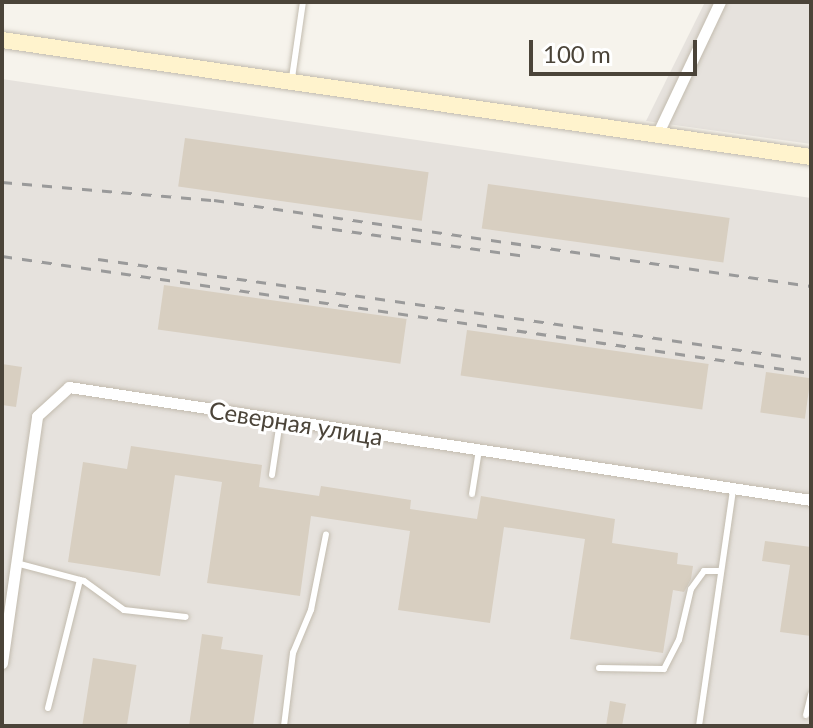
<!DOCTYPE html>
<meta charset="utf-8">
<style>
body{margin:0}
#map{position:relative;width:813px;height:728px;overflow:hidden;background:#f6f3ec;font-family:Lato,sans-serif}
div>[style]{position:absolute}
.industrial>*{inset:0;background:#e6e2dd}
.building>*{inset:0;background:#d8cfc1;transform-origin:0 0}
.roads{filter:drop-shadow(0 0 2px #c2bbae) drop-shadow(0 0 2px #c2bbae)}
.service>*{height:6px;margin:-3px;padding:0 3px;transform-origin:3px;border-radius:3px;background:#fff}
.minor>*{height:11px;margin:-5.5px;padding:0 5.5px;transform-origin:5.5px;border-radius:5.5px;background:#fff}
.secondary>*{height:16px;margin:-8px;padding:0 8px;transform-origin:8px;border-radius:8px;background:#fff3cd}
.rail>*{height:3px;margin-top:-1.5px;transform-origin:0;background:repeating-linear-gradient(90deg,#9a9a9a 0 10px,transparent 0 20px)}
span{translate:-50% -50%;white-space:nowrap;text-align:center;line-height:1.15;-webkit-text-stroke:6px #fff;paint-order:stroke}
.street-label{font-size:24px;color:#4b4439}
.frame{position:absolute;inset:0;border:4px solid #4b4439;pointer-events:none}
.scale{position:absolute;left:529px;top:40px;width:168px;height:36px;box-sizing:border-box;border:4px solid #4b4439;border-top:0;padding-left:10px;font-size:24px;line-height:28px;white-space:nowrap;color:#4b4439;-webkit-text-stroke:6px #fff;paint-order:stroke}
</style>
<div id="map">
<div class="industrial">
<i style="clip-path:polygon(705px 2px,811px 2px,811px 144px,646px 121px)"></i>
<i style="clip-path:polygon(2px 79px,811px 198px,811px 726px,2px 726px)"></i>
</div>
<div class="building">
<i style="left:185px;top:138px;width:246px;height:49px;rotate:8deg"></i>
<i style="left:488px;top:184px;width:244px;height:45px;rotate:8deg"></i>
<i style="left:164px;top:285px;width:245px;height:45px;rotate:8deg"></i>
<i style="left:467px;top:330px;width:244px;height:46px;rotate:8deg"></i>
<i style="clip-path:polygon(2px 364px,22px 367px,16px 407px,2px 405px)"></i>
<i style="left:766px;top:372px;width:45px;height:41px;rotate:8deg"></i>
<i style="clip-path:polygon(131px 446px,262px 465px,259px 487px,319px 496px,321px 486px,411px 500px,410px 509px,477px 519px,481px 496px,615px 519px,612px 543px,678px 553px,677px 564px,693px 566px,691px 579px,684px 592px,673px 590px,663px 653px,570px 639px,585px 539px,504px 527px,490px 623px,398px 610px,410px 531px,311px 516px,300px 596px,207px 583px,222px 482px,175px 475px,160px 576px,68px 562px,83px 462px,127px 469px)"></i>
<i style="clip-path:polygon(765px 541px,811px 547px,811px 636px,780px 632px,790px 565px,762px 561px)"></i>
<i style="clip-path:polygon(202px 634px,223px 637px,221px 649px,263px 655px,253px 726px,189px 726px)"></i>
<i style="left:93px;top:658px;width:44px;height:69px;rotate:9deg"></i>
<i style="clip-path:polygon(610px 701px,626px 704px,622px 726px,606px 726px)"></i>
</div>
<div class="roads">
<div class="service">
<i style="left:292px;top:78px;width:77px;rotate:-81.8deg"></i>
<i style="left:272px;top:475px;width:55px;rotate:-81.6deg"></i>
<i style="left:472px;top:494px;width:45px;rotate:-81deg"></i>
<i style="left:16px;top:563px;width:70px;rotate:14.8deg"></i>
<i style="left:84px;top:581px;width:49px;rotate:35.9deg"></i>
<i style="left:124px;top:610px;width:62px;rotate:6.4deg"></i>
<i style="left:599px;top:668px;width:65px;rotate:0.9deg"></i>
<i style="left:664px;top:669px;width:33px;rotate:-63deg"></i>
<i style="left:679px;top:640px;width:52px;rotate:-76.8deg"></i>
<i style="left:691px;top:589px;width:22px;rotate:-54deg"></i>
<i style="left:704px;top:571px;width:17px"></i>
<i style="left:48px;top:708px;width:132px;rotate:-76deg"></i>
<i style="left:806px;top:715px;width:21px;rotate:-76deg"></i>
<i style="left:284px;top:726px;width:74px;rotate:-83deg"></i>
<i style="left:293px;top:653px;width:47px;rotate:-67.3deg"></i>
<i style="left:311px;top:610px;width:77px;rotate:-78.8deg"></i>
<i style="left:699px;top:726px;width:239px;rotate:-81.8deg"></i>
</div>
<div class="minor">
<i style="left:657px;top:135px;width:147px;rotate:-64.7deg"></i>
<i style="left:2px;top:663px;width:249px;rotate:-81.9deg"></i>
<i style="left:37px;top:416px;width:43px;rotate:-42.2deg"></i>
<i style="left:69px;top:387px;width:751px;rotate:8.66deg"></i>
</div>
<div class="secondary">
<i style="left:2px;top:40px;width:817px;rotate:8.23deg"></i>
</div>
</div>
<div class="rail">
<i style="left:2px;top:182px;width:213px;rotate:4.9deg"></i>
<i style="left:214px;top:200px;width:603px;rotate:8.2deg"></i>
<i style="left:312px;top:226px;width:216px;rotate:8deg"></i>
<i style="left:2px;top:256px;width:817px;rotate:8.23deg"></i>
<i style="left:98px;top:259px;width:720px;rotate:8.06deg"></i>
</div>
<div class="street-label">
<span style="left:296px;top:423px;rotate:9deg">Северная улица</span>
</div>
<div class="frame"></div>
<div class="scale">100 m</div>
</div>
